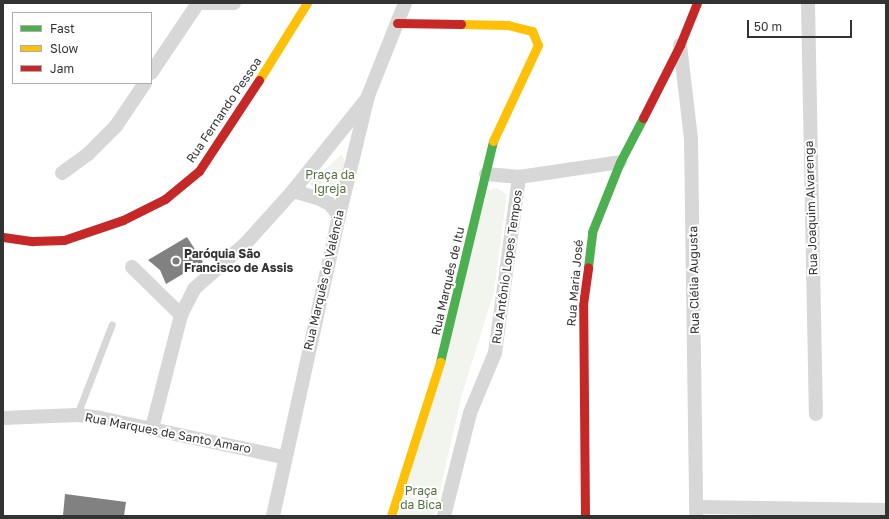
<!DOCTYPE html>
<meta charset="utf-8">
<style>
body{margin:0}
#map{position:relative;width:889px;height:519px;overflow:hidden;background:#fff;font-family:"Golos Text",sans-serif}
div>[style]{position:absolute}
.green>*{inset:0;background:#f1f5ed}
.building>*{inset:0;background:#818181}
.lane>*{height:7px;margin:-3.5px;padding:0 3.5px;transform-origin:3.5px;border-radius:3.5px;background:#d7d7d7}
.street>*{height:14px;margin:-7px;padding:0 7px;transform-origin:7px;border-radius:7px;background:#d7d7d7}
.fast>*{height:9px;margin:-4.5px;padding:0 4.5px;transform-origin:4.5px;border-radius:4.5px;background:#4caf50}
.slow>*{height:9px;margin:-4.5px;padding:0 4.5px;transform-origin:4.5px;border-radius:4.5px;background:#ffc107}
.jam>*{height:9px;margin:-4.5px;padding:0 4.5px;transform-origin:4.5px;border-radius:4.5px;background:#c62828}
.dots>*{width:11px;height:11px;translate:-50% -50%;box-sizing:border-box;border:2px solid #fff;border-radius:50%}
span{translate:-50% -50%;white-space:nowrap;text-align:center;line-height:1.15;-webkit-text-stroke:4px #fff;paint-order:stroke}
.street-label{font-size:12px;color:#333}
.park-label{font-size:12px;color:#56703f}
.poi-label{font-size:12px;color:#333;font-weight:700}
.left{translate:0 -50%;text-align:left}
.frame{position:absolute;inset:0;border:4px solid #333;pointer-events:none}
.legend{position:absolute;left:12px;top:12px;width:140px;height:72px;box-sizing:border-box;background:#fff;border:1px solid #adadad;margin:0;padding:5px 7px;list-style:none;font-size:12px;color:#333}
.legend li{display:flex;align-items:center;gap:8px;height:20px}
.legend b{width:20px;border:1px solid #adadad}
.scale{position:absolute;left:747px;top:20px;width:105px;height:18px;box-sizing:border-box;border:2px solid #333;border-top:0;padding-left:5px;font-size:12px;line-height:14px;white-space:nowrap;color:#333;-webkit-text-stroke:3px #fff;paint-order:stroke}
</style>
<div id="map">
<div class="green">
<i style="clip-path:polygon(342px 154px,348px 171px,337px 196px,321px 192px,309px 184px)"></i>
<i style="clip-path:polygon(496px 188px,507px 194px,494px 292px,462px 394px,434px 516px,398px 516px,487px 191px)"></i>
</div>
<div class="building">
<i style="clip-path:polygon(187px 237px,203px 262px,166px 284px,160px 270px,148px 260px)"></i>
<i style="clip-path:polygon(65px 494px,126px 502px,124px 516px,63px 516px)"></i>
</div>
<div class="lane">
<i style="left:77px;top:415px;width:97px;rotate:-69deg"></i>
</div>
<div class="street">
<i style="left:200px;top:3px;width:34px"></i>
<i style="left:808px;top:3px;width:411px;rotate:88.9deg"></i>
<i style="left:680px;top:45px;width:95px;rotate:83.3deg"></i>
<i style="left:691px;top:139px;width:377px;rotate:89.2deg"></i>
<i style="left:151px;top:73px;width:84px;rotate:-56.1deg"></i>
<i style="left:62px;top:173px;width:32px;rotate:-36deg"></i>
<i style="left:88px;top:154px;width:40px;rotate:-45deg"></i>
<i style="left:116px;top:126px;width:52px;rotate:-56deg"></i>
<i style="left:486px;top:174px;width:33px;rotate:5deg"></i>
<i style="left:519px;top:177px;width:102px;rotate:-8.4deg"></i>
<i style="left:293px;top:191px;width:26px;rotate:16deg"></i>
<i style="left:318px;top:198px;width:13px;rotate:27deg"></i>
<i style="left:330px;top:204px;width:15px;rotate:53deg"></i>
<i style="left:132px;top:267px;width:69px;rotate:44.4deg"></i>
<i style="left:3px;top:418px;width:74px;rotate:-2.3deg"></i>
<i style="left:77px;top:415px;width:23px;rotate:7deg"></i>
<i style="left:100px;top:418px;width:188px;rotate:12deg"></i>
<i style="left:152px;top:428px;width:117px;rotate:-75.6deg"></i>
<i style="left:181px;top:315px;width:29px;rotate:-63deg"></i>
<i style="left:194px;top:289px;width:71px;rotate:-41.6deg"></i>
<i style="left:247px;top:242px;width:69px;rotate:-48deg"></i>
<i style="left:293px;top:191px;width:117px;rotate:-51.3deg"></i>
<i style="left:696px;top:507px;width:190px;rotate:0.9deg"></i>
<i style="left:273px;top:516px;width:307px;rotate:-77.6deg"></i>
<i style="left:339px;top:216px;width:123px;rotate:-76.4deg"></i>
<i style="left:368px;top:96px;width:100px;rotate:-68.3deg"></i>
<i style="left:444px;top:516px;width:106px;rotate:-75.8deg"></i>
<i style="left:470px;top:413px;width:65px;rotate:-67.4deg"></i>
<i style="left:495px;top:353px;width:178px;rotate:-82.2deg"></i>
</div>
<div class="fast">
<i style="left:588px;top:267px;width:35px;rotate:-83deg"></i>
<i style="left:592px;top:232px;width:75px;rotate:-68.2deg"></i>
<i style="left:620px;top:162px;width:50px;rotate:-62.4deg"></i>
<i style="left:440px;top:362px;width:227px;rotate:-76.5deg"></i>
</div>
<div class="slow">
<i style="left:461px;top:24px;width:47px;rotate:1.2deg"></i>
<i style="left:508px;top:25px;width:25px;rotate:14deg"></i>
<i style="left:532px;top:31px;width:15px;rotate:67deg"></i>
<i style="left:538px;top:45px;width:106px;rotate:115.1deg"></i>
<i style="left:259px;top:80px;width:91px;rotate:-58.1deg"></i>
<i style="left:391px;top:516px;width:162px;rotate:-72.3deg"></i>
</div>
<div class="jam">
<i style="left:397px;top:23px;width:64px;rotate:0.9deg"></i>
<i style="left:643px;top:118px;width:82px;rotate:-63.1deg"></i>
<i style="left:680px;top:45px;width:45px;rotate:-68deg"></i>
<i style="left:3px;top:237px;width:30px;rotate:8deg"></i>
<i style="left:33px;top:241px;width:31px;rotate:-2deg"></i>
<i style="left:64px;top:240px;width:62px;rotate:-18.7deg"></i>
<i style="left:123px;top:220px;width:47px;rotate:-26.6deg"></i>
<i style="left:165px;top:199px;width:44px;rotate:-39.5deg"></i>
<i style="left:199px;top:171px;width:109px;rotate:-56.6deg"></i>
<i style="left:585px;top:516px;width:212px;rotate:-90.5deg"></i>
<i style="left:583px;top:304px;width:37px;rotate:-82deg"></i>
</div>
<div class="dots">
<i style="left:176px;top:261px;background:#7a7a7a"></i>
</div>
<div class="street-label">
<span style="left:224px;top:110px;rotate:-56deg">Rua Fernando Pessoa</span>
<span style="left:811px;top:208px;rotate:-92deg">Rua Joaquim Alvarenga</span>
<span style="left:507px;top:267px;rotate:-82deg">Rua Antônio Lopes Tempos</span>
<span style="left:324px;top:280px;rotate:-77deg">Rua Marquês de Valência</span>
<span style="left:694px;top:280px;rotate:-91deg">Rua Clélia Augusta</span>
<span style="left:448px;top:281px;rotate:-77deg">Rua Marquês de Itu</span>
<span style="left:575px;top:283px;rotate:-85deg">Rua Maria José</span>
<span style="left:168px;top:433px;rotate:11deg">Rua Marques de Santo Amaro</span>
</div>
<div class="park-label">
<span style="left:330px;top:182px">Praça da<br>Igreja</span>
<span style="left:421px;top:498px">Praça<br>da Bica</span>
</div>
<div class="poi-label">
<span class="left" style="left:184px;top:261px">Paróquia São<br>Francisco de Assis</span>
</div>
<div class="frame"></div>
<ul class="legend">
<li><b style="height:5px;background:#4caf50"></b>Fast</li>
<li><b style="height:5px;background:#ffc107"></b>Slow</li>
<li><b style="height:5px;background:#c62828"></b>Jam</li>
</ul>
<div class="scale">50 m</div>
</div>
